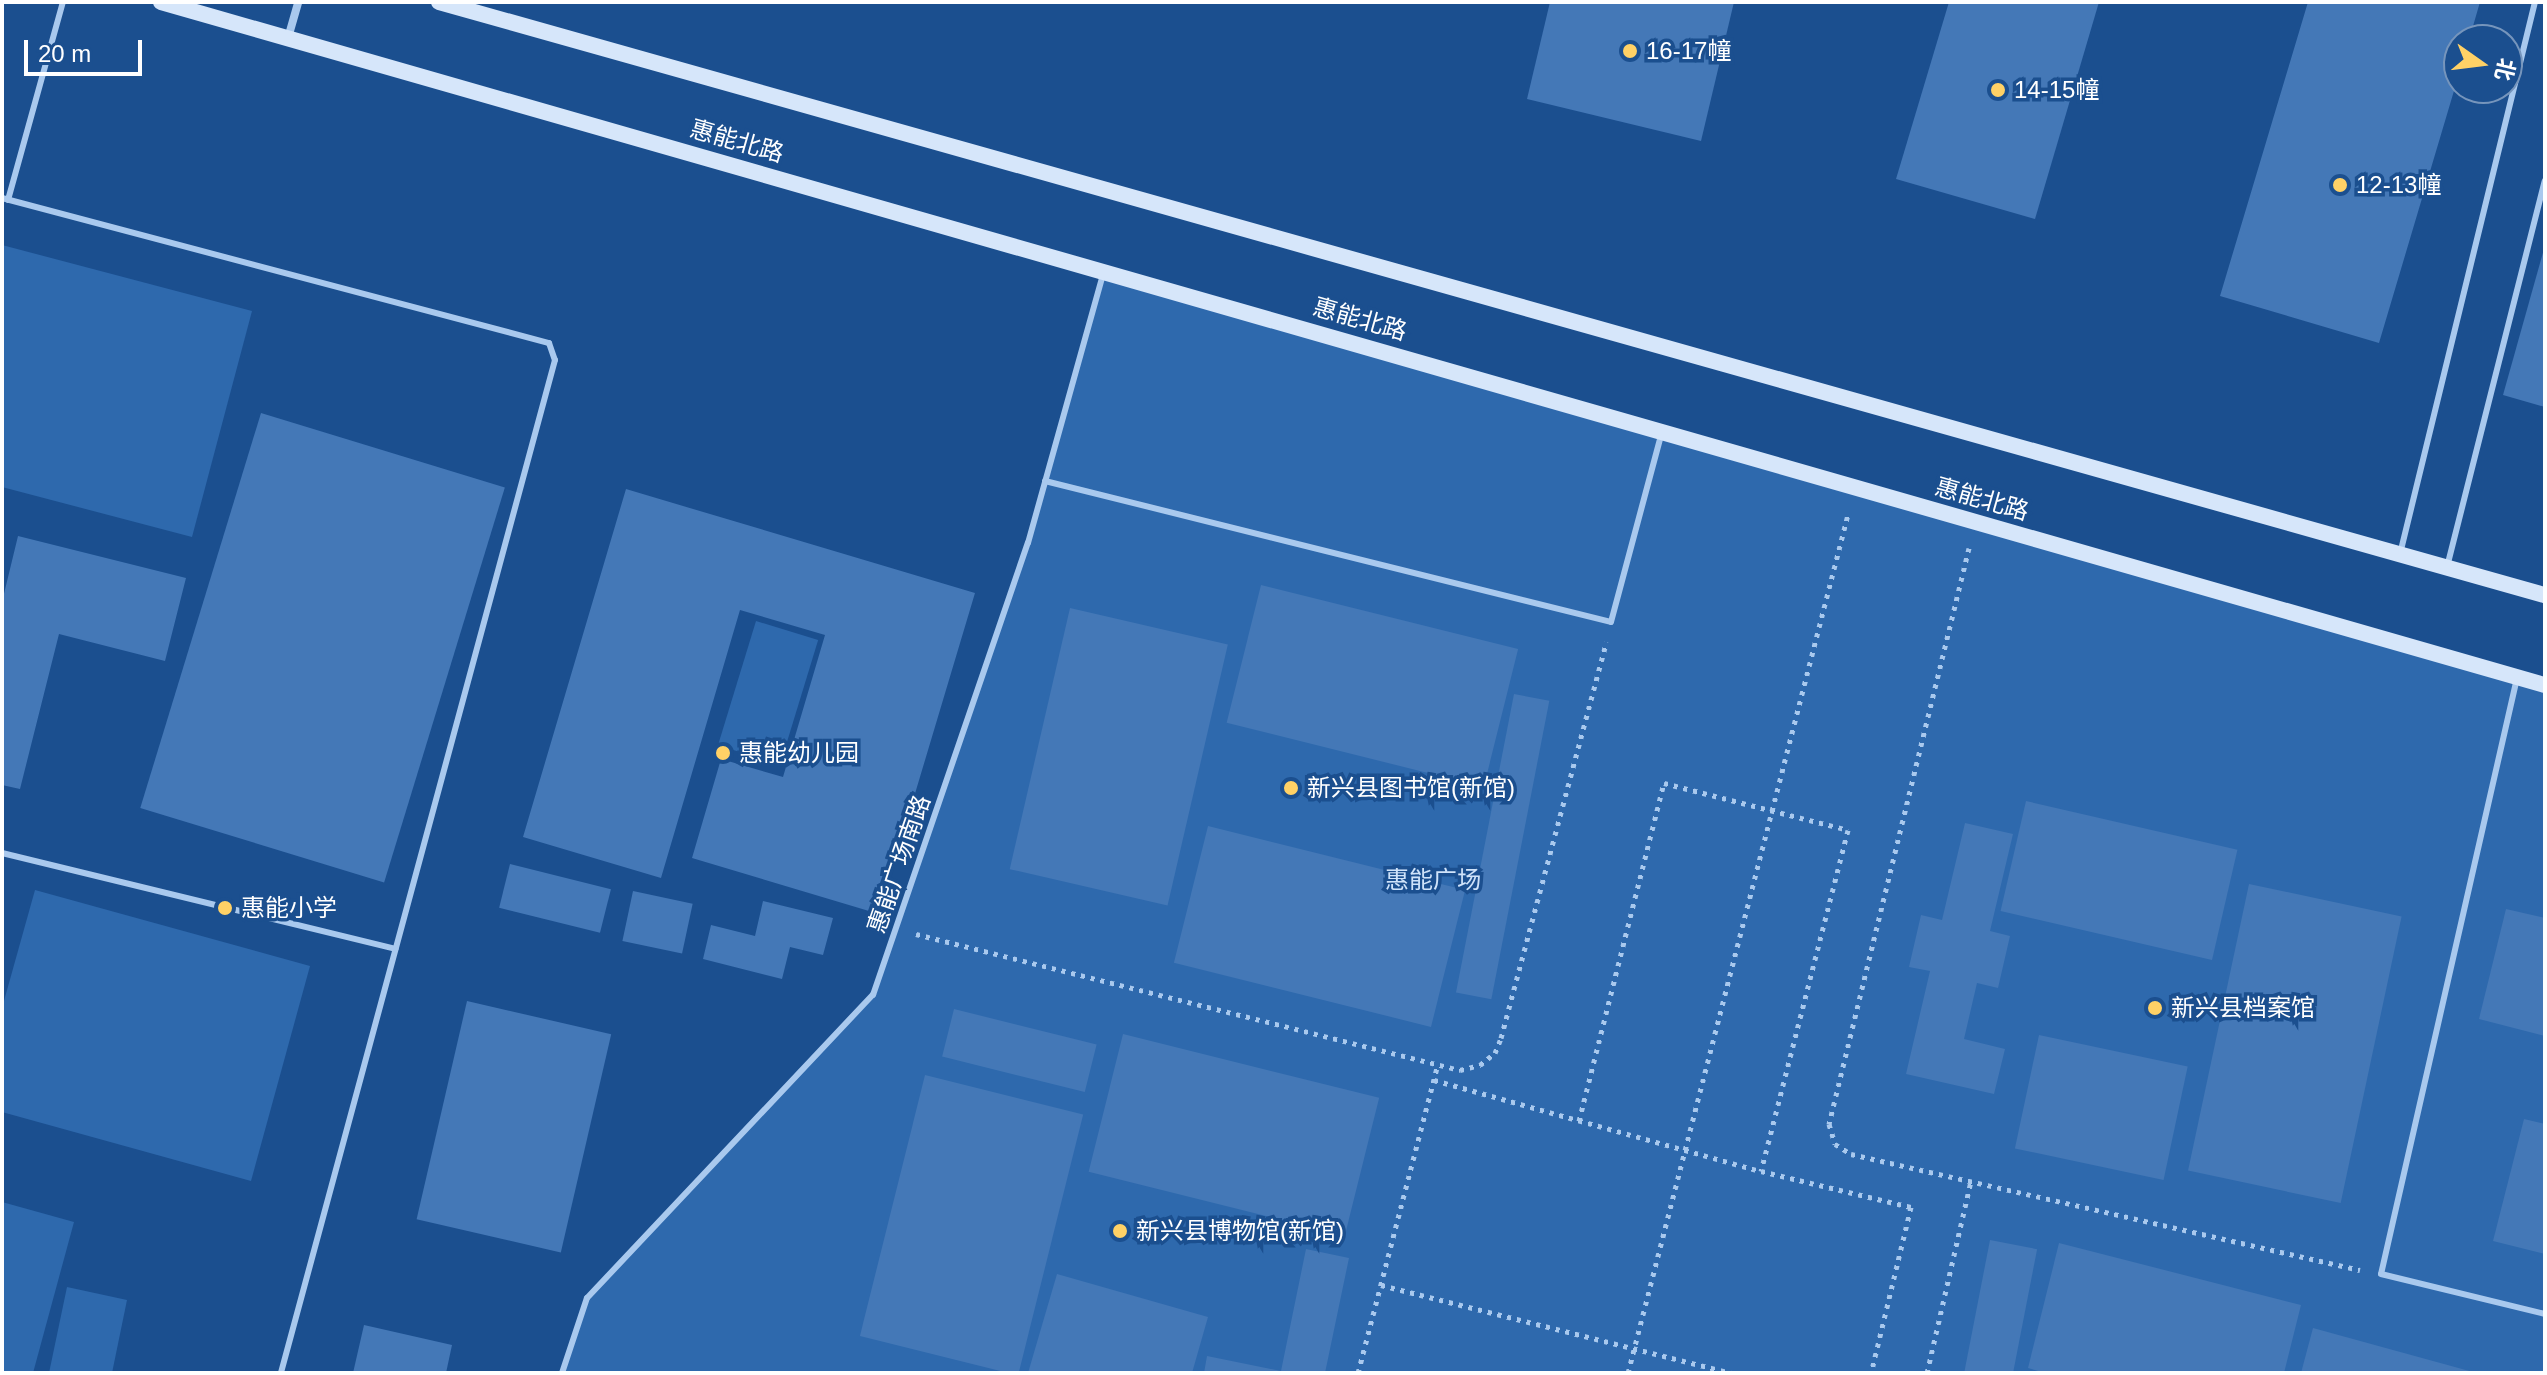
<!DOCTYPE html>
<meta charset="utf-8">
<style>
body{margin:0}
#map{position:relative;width:2547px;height:1375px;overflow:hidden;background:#1b4f8f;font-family:Helvetica,"Noto Sans SC",sans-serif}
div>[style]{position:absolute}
.green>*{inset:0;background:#2e69ad;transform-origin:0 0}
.building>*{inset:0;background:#4478b7;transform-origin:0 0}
.path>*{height:5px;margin-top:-2.5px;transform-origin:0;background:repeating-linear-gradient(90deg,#a9c9ee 0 4px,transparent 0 10px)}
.lane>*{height:6px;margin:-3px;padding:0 3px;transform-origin:3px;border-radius:3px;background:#a9c9ee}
.street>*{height:8px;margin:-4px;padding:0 4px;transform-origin:4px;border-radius:4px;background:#a9c9ee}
.secondary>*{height:16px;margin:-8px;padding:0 8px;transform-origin:8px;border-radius:8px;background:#d6e6fa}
.dots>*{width:22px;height:22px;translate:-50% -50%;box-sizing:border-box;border:4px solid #1b4f8f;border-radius:50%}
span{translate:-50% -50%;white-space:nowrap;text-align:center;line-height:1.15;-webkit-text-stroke:7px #1b4f8f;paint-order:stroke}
.poi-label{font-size:24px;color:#fff}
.left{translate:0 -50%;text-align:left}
.street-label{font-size:24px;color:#fff}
.park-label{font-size:24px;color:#cfe3fa}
.frame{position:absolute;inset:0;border:4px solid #fff;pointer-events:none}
.north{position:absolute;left:2443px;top:24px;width:80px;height:80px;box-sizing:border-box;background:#1b4f8f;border:2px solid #7695bc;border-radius:50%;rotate:104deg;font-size:22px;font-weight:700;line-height:32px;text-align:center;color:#fff}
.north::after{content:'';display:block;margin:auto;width:28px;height:36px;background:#ffd166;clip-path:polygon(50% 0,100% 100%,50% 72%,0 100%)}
.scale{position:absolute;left:24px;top:40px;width:118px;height:36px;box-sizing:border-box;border:4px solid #fff;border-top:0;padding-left:10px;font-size:24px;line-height:28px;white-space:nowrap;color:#fff;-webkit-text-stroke:6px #1b4f8f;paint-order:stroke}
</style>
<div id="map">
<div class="green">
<i style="clip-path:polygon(2px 245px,252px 311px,192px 537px,2px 487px)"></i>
<i style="clip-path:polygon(1104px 270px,2545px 685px,2545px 1373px,562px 1373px,587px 1298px,873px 995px,1028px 543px)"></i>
<i style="left:756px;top:621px;width:65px;height:130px;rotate:17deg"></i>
<i style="clip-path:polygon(35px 890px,310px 966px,251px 1181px,2px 1112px,2px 1008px)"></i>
<i style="clip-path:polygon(2px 1202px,74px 1222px,33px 1373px,2px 1373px)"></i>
<i style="clip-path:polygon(67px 1287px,127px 1300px,112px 1373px,49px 1373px)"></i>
</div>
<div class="building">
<i style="clip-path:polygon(1550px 2px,1734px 2px,1701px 141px,1527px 99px)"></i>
<i style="clip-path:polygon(1949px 2px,2099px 2px,2035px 219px,1896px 179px)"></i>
<i style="clip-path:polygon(2308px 2px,2480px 2px,2469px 40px,2459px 40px,2459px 74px,2379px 343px,2220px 296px)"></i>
<i style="clip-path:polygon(2544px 249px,2545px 249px,2545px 407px,2503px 395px)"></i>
<i style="left:261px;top:413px;width:255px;height:413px;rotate:17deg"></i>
<i style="clip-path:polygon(626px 489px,975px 593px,879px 914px,692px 858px,721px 759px,783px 777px,825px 635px,740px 610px,661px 878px,523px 837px)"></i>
<i style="clip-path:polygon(18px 536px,186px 578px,165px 661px,59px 634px,20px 789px,2px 785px,2px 602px)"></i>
<i style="left:1261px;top:585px;width:265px;height:142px;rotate:14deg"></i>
<i style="left:1070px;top:608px;width:162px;height:268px;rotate:13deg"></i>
<i style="left:1514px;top:694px;width:36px;height:304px;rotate:11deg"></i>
<i style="left:2026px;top:801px;width:217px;height:113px;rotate:13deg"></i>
<i style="clip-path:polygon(1965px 823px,2013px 834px,1990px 931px,2010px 936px,1998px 988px,1977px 983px,1964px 1039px,2005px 1049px,1994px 1094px,1906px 1074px,1930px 971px,1909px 967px,1921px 915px,1942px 920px)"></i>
<i style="left:1208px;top:826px;width:265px;height:141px;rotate:14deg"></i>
<i style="left:510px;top:864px;width:104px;height:45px;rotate:14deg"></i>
<i style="left:2249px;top:884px;width:156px;height:293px;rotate:12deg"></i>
<i style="left:633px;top:891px;width:61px;height:51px;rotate:12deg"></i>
<i style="clip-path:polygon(763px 901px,833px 918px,823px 955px,790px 947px,782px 979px,703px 959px,711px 925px,755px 936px)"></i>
<i style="clip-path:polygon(2506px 909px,2545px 918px,2545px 1036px,2479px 1019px)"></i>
<i style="left:467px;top:1001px;width:148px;height:224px;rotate:13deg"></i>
<i style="left:954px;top:1009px;width:147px;height:49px;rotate:14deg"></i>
<i style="left:1123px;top:1034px;width:264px;height:142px;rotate:14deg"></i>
<i style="left:2039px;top:1035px;width:152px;height:116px;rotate:12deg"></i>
<i style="left:925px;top:1075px;width:163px;height:269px;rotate:14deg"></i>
<i style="clip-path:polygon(2524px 1119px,2545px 1124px,2545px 1254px,2493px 1241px)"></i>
<i style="left:1990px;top:1240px;width:48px;height:136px;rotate:11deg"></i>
<i style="clip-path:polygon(2059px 1243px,2301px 1305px,2284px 1373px,2045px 1373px,2028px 1368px)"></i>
<i style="clip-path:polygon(1306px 1249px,1349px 1258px,1325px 1373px,1204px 1373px,1207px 1356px,1281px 1371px)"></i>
<i style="clip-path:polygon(1057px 1274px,1208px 1317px,1192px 1373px,1028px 1373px)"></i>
<i style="clip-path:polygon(364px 1325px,452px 1345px,446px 1373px,353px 1373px)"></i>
<i style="clip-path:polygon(2313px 1328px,2473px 1372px,2473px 1373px,2301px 1373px)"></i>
</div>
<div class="path">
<i style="left:1969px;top:548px;width:593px;rotate:103.66deg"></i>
<i style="left:1829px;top:1124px;width:21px;rotate:73deg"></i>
<i style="left:1835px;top:1144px;width:19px;rotate:32deg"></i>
<i style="left:1851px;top:1154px;width:522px;rotate:12.84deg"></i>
<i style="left:916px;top:934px;width:561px;rotate:14.04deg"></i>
<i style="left:1460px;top:1070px;width:21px;rotate:-14deg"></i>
<i style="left:1480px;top:1065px;width:19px;rotate:-39deg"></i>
<i style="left:1495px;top:1053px;width:16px;rotate:-68deg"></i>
<i style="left:1501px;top:1038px;width:410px;rotate:-75.1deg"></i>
<i style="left:1434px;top:1080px;width:339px;rotate:15.6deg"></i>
<i style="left:1761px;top:1171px;width:154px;rotate:13.5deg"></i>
<i style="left:1911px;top:1207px;width:171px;rotate:103.5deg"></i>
<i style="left:1579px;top:1121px;width:349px;rotate:-75.9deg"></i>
<i style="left:1664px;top:783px;width:190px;rotate:14.3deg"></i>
<i style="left:1848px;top:830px;width:352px;rotate:104.3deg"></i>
<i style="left:1381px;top:1285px;width:362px;rotate:14.1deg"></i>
<i style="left:1358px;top:1373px;width:319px;rotate:-75.5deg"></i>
<i style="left:1628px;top:1373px;width:887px;rotate:-75.63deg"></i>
<i style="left:1927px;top:1373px;width:197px;rotate:-77.1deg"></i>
</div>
<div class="lane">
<i style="left:2px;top:198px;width:566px;rotate:14.85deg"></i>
<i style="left:549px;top:343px;width:18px;rotate:71deg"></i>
<i style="left:555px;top:360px;width:1049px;rotate:105.14deg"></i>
<i style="left:8px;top:200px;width:205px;rotate:-74.5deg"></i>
<i style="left:1045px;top:481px;width:583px;rotate:13.99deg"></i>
<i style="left:1611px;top:622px;width:194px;rotate:-75deg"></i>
<i style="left:2400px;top:554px;width:568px;rotate:-76.26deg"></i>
<i style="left:2447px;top:567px;width:398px;rotate:-75.8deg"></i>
<i style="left:2517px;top:678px;width:611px;rotate:102.85deg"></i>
<i style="left:2381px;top:1274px;width:169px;rotate:13.7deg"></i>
<i style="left:2px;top:853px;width:405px;rotate:13.7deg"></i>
<i style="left:562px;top:1373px;width:79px;rotate:-71.6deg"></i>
<i style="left:587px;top:1298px;width:417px;rotate:-46.7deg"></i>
<i style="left:873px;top:995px;width:478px;rotate:-71.1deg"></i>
<i style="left:1028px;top:543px;width:279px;rotate:-74.4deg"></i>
</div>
<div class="street">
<i style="left:288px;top:38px;width:37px;rotate:-74deg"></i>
</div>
<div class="secondary">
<i style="left:161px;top:2px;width:2480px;rotate:15.99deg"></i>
<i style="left:439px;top:2px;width:2188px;rotate:15.73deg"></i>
</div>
<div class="dots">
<i style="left:1630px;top:51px;background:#ffd166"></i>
<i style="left:1998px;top:90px;background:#ffd166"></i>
<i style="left:2340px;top:185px;background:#ffd166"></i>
<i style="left:723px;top:753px;background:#ffd166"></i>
<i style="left:1291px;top:788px;background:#ffd166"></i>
<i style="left:225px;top:908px;background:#ffd166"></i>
<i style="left:2155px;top:1008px;background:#ffd166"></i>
<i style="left:1120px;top:1231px;background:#ffd166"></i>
</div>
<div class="poi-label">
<span class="left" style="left:1646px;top:51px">16-17幢</span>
<span class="left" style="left:2014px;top:90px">14-15幢</span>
<span class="left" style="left:2356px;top:185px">12-13幢</span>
<span class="left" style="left:739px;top:753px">惠能幼儿园</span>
<span class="left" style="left:1307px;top:788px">新兴县图书馆(新馆)</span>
<span class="left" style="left:241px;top:908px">惠能小学</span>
<span class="left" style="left:2171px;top:1008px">新兴县档案馆</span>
<span class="left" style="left:1136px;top:1231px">新兴县博物馆(新馆)</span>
</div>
<div class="street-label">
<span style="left:737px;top:141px;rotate:16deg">惠能北路</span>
<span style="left:1360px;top:319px;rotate:16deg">惠能北路</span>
<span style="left:1982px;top:499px;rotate:16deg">惠能北路</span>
<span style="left:899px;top:864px;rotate:-71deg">惠能广场南路</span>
</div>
<div class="park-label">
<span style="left:1433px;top:880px">惠能广场</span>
</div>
<div class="frame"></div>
<div class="north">北</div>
<div class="scale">20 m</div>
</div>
